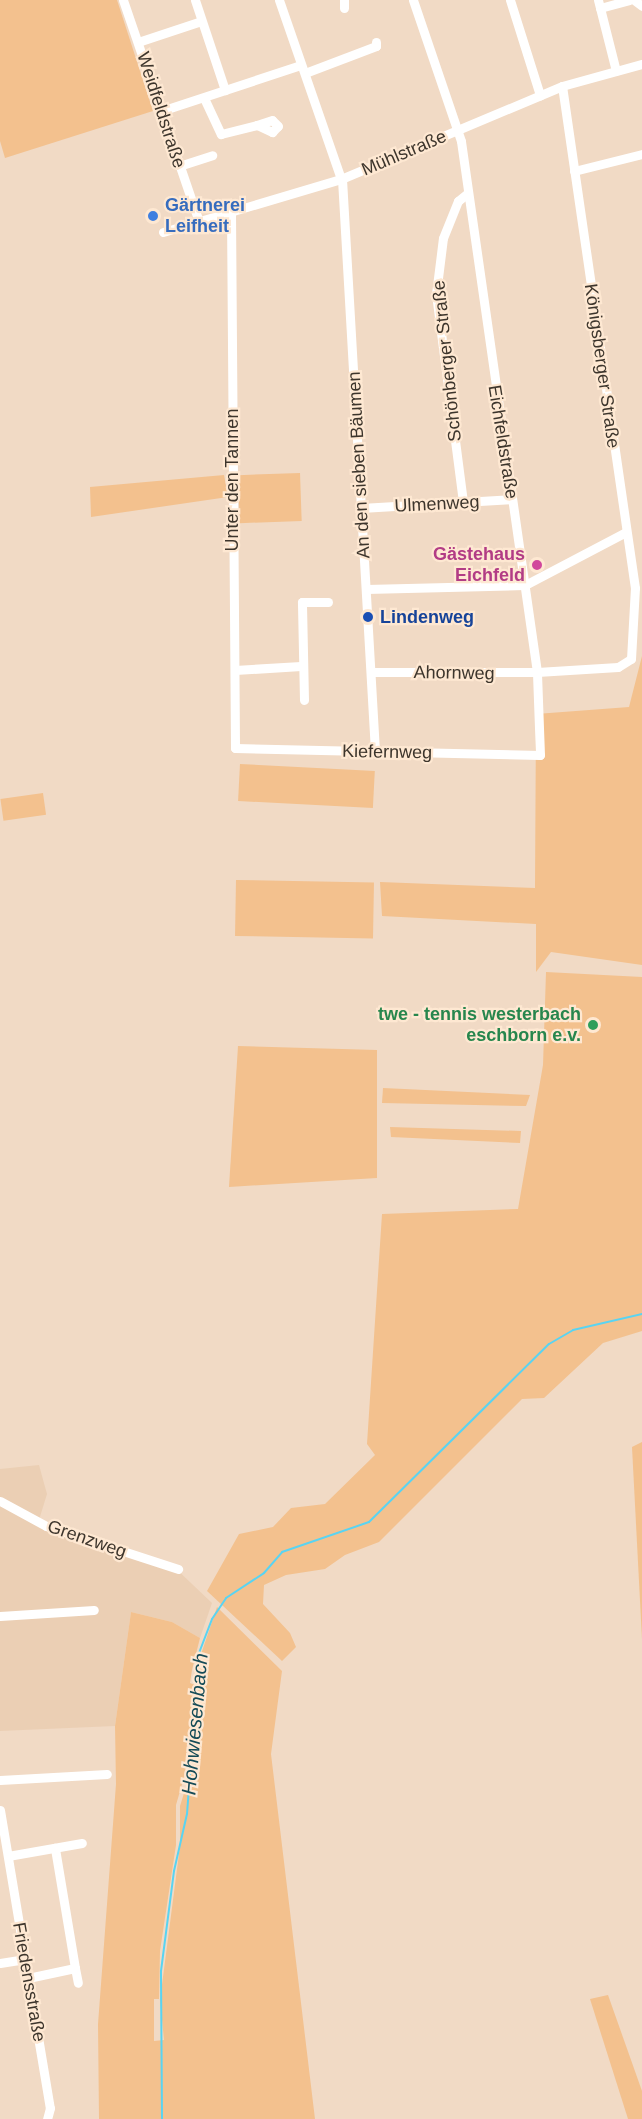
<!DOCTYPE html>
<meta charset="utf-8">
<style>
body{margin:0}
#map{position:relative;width:642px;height:2119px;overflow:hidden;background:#f1dac5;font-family:Arial,sans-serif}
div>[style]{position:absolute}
.built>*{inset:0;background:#ebcfb4}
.green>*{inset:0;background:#f3c18e;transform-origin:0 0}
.stream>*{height:2px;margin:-1px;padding:0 1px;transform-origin:1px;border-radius:1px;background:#59d4f2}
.street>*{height:9px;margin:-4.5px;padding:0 4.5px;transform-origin:4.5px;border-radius:4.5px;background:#fff}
.dots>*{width:16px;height:16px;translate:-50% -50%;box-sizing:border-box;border:3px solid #fee8d2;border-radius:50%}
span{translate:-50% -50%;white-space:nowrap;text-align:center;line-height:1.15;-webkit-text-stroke:4.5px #fee8d2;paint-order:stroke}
.street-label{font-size:18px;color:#3d352c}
.shop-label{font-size:18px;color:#366cbe;font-weight:700}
.left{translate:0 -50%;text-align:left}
.hotel-label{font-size:18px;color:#b23c85;font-weight:700}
.right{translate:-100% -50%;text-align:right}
.transit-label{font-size:18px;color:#164399;font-weight:700}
.leisure-label{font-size:18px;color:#27864d;font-weight:700}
.water-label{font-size:20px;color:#154b57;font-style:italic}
</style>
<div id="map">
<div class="built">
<i style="clip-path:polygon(39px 1465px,47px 1494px,39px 1520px,171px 1564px,212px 1603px,200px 1638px,172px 1622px,131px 1612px,115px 1726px,0 1731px,0 1469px)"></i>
</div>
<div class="green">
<i style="clip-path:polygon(0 0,117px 0,153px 111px,5px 158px,0 141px)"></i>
<i style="left:300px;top:473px;width:48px;height:62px;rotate:88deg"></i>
<i style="clip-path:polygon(224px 475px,228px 497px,91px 517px,90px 487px)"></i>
<i style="clip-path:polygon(642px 656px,642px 965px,551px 952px,536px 972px,536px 924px,382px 916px,380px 882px,535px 888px,536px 714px,629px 707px)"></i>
<i style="left:240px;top:764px;width:135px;height:37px;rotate:3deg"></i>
<i style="left:43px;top:793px;width:22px;height:43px;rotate:82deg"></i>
<i style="left:236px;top:880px;width:138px;height:56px;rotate:1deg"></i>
<i style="clip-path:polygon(546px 972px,642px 977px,642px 1331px,603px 1343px,544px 1398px,522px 1399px,379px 1542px,345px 1555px,325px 1569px,286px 1575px,264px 1585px,263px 1604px,290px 1633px,296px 1647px,282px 1661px,207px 1591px,239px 1534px,273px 1527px,291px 1508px,325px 1504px,375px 1455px,367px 1444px,382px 1214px,518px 1209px,543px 1065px)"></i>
<i style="clip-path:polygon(238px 1046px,377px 1050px,377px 1178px,229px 1187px)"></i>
<i style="clip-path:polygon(383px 1088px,530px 1095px,526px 1106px,382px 1103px)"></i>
<i style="clip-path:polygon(390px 1127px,521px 1131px,520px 1143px,391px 1137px)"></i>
<i style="clip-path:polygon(642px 1442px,642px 1639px,632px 1447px)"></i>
<i style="clip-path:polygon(evenodd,217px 1607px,282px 1671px,271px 1754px,315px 2119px,99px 2119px,98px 2024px,116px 1784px,115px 1726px,131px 1612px,172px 1622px,200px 1638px,192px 1670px,190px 1683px,195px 1685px,196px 1669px,217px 1607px,191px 1744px,190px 1774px,180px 1806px,180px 1846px,160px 2000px,164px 2040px,154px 2041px,154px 1999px,159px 1999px,160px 1951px,176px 1845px,176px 1805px,185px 1774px,187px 1746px,191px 1744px)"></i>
<i style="clip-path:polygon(608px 1995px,642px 2091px,642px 2119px,628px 2119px,590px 1999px)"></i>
</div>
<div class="stream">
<i style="left:162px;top:2119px;width:148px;rotate:-90.4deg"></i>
<i style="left:161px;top:1971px;width:101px;rotate:-82.6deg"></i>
<i style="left:174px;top:1871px;width:58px;rotate:-77.2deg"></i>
<i style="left:187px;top:1814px;width:161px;rotate:-85.7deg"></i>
<i style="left:199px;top:1653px;width:36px;rotate:-69deg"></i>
<i style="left:212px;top:1619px;width:25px;rotate:-56deg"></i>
<i style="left:226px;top:1598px;width:45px;rotate:-33.3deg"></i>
<i style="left:264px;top:1573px;width:28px;rotate:-49deg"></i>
<i style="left:282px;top:1552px;width:92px;rotate:-19deg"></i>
<i style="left:369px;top:1522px;width:253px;rotate:-44.7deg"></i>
<i style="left:549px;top:1344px;width:28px;rotate:-30deg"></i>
<i style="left:573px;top:1330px;width:71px;rotate:-13.1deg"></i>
</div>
<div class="street">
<i style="left:123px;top:0;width:231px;rotate:71.1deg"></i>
<i style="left:195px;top:0;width:95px;rotate:71.6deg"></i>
<i style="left:279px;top:0;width:189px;rotate:70.9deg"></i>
<i style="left:344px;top:0;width:8px;rotate:90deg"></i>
<i style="left:510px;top:0;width:100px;rotate:72.5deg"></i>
<i style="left:598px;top:0;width:73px;rotate:75.8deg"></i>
<i style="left:634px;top:0;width:10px;rotate:37deg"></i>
<i style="left:600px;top:8px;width:30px;rotate:-15deg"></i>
<i style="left:138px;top:42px;width:66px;rotate:-18.4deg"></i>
<i style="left:305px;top:73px;width:76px;rotate:-20.8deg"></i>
<i style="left:376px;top:46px;width:4px;rotate:-90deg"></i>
<i style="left:204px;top:98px;width:40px;rotate:65deg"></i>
<i style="left:221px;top:134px;width:37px;rotate:-14deg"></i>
<i style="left:257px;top:125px;width:17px;rotate:25deg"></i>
<i style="left:272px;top:132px;width:8px;rotate:-45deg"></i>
<i style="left:278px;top:126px;width:8px;rotate:-135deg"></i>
<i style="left:272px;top:120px;width:16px;rotate:162deg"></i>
<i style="left:161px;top:111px;width:147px;rotate:-18.2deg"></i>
<i style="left:179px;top:166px;width:35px;rotate:-18deg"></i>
<i style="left:574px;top:171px;width:70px;rotate:-14deg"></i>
<i style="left:342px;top:179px;width:574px;rotate:86.7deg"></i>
<i style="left:231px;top:212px;width:536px;rotate:89.57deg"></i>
<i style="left:235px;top:748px;width:305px;rotate:1.3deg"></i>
<i style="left:540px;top:755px;width:83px;rotate:-92.1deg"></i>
<i style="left:537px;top:672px;width:536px;rotate:-98.15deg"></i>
<i style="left:461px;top:141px;width:149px;rotate:-108.8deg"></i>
<i style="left:163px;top:232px;width:186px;rotate:-16.6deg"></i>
<i style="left:341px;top:179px;width:240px;rotate:-22.8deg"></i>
<i style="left:562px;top:86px;width:83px;rotate:-15.4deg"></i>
<i style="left:463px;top:502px;width:210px;rotate:-97.4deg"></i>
<i style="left:436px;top:294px;width:56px;rotate:-82.9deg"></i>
<i style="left:443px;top:238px;width:40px;rotate:-68deg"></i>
<i style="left:458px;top:201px;width:13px;rotate:-39deg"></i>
<i style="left:361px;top:508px;width:151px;rotate:-3.4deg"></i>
<i style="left:366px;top:589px;width:159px;rotate:-1.4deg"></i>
<i style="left:525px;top:585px;width:114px;rotate:-27.7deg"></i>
<i style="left:235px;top:670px;width:66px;rotate:-3.5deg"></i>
<i style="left:371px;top:672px;width:166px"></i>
<i style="left:537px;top:672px;width:81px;rotate:-3.5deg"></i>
<i style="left:618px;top:667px;width:15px;rotate:-32deg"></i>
<i style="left:631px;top:659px;width:71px;rotate:-86.8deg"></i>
<i style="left:635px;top:588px;width:507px;rotate:-98.27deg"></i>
<i style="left:304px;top:700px;width:98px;rotate:-91.2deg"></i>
<i style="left:302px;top:602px;width:26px"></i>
<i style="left:0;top:1501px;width:52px;rotate:28.5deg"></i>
<i style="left:46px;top:1526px;width:139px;rotate:18deg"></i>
<i style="left:0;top:1616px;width:94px;rotate:-3.7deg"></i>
<i style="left:0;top:1780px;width:107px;rotate:-3.2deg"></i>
<i style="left:0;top:1810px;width:302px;rotate:80.5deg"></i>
<i style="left:50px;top:2108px;width:11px;rotate:105deg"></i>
<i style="left:8px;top:1856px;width:75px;rotate:-10deg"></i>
<i style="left:0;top:1963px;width:24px;rotate:-9deg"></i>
<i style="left:75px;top:1968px;width:15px;rotate:79deg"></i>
<i style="left:28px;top:1978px;width:48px;rotate:-12deg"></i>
<i style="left:75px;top:1968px;width:122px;rotate:-99.5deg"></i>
</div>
<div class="dots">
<i style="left:153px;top:216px;background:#3f7fe0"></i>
<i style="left:537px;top:565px;background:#d1479c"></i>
<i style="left:368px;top:617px;background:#1a4fb4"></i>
<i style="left:593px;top:1025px;background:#2e9e5b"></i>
</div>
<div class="street-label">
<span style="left:161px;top:110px;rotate:72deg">Weidfeldstraße</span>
<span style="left:404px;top:153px;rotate:-23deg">Mühlstraße</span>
<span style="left:447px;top:361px;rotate:-96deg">Schönberger Straße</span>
<span style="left:602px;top:366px;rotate:82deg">Königsberger Straße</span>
<span style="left:503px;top:442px;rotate:81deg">Eichfeldstraße</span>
<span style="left:359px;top:465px;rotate:-93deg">An den sieben Bäumen</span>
<span style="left:232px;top:480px;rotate:-90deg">Unter den Tannen</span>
<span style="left:437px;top:504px;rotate:-3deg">Ulmenweg</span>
<span style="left:454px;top:673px;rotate:1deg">Ahornweg</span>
<span style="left:387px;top:752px;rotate:1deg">Kiefernweg</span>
<span style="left:87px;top:1539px;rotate:19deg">Grenzweg</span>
<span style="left:29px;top:1982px;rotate:80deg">Friedensstraße</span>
</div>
<div class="shop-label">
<span class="left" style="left:165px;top:216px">Gärtnerei<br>Leifheit</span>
</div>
<div class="hotel-label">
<span class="right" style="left:525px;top:565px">Gästehaus<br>Eichfeld</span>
</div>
<div class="transit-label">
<span class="left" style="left:380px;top:617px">Lindenweg</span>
</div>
<div class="leisure-label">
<span class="right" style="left:581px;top:1025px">twe - tennis westerbach<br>eschborn e.v.</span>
</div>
<div class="water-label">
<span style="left:195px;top:1724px;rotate:-85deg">Hohwiesenbach</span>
</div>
</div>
